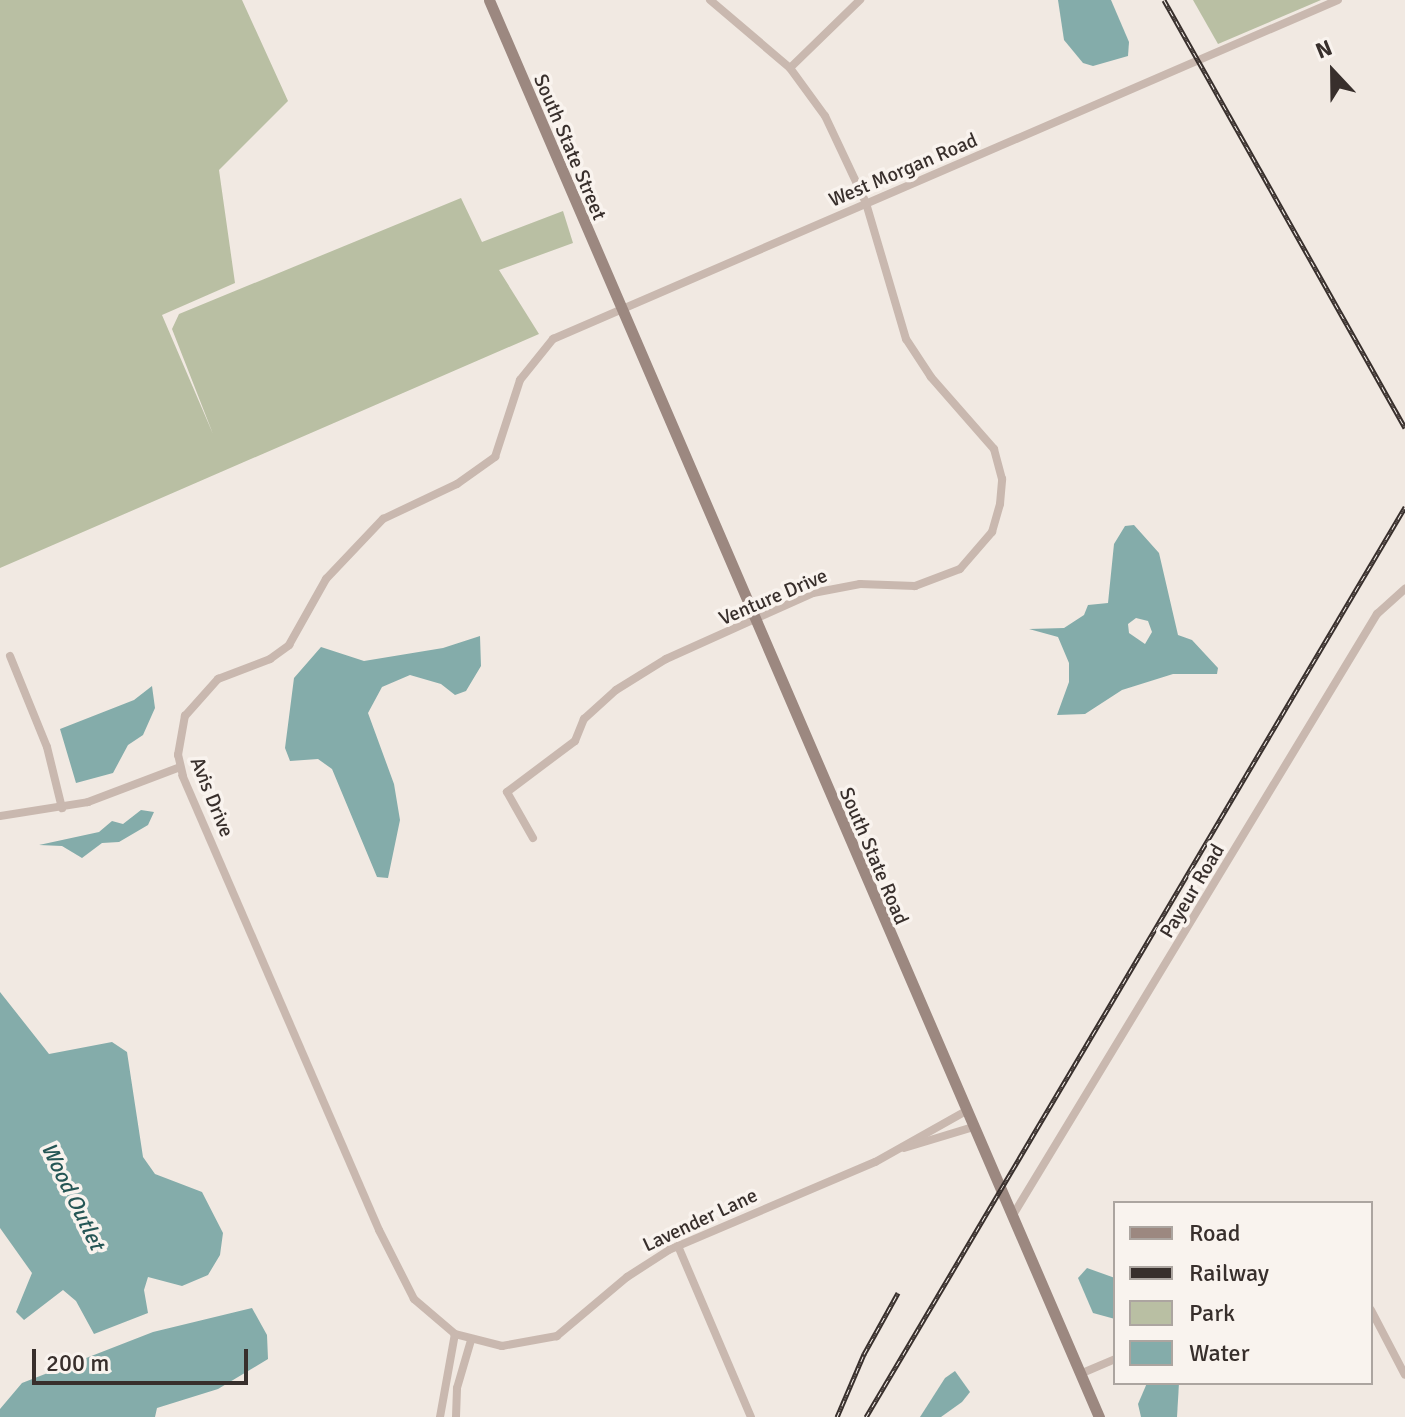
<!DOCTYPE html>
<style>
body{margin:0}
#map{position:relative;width:1405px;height:1417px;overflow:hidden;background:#f1e9e2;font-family:Signika,sans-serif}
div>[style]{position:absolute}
.green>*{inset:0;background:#b9bfa3}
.water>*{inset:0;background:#84acaa}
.minor>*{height:8px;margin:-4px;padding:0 4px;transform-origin:4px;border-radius:4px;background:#c9b8af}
.secondary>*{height:11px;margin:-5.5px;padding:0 5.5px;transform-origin:5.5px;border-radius:5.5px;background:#9c8880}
.rail>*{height:5px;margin-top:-2.5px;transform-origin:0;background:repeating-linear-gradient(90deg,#f9f3ee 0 6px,#382f2c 0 12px);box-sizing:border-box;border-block:2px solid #382f2c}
span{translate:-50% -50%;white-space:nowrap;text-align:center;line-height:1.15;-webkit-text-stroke:7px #f9f3ee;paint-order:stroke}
.street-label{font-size:20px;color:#382f2c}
.water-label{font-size:22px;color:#255655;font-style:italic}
.legend{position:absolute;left:1113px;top:1201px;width:260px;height:184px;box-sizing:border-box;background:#f9f3ee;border:2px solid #aca5a0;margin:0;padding:10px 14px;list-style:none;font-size:24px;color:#382f2c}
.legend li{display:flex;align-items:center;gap:16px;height:40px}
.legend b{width:40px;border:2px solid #aca5a0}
.north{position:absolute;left:1293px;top:32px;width:80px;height:80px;-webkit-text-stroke:6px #f9f3ee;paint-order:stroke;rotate:338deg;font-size:22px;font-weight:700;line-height:32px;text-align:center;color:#382f2c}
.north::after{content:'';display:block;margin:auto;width:28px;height:36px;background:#382f2c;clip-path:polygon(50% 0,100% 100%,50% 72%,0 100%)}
.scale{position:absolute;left:32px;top:1349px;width:216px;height:36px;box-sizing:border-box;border:4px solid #382f2c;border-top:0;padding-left:10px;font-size:24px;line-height:28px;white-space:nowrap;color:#382f2c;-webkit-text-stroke:6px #f9f3ee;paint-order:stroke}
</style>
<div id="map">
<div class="green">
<i style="clip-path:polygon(0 0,242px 0,288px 101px,219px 170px,235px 283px,162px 315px,213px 434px,172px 329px,179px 314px,461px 198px,482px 242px,563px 211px,573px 243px,499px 270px,539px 334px,0 568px)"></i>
<i style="clip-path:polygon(1193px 0,1321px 0,1218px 44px)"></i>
</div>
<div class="water">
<i style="clip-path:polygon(1058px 0,1111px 0,1129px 42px,1128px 56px,1093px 66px,1083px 63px,1064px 40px)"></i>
<i style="clip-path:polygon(evenodd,1134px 525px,1159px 553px,1178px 635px,1192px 640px,1218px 668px,1217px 674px,1173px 674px,1122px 690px,1085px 714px,1057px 715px,1069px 682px,1069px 663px,1058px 637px,1029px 629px,1064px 628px,1084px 615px,1088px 605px,1108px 603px,1114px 544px,1125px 526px,1134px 525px,1136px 618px,1148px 621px,1152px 632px,1145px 644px,1129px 633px,1128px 624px,1136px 618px)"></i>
<i style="clip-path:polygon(480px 636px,481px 666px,466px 691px,455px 695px,441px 684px,410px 675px,382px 687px,368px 713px,394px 784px,400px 820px,388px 878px,377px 877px,332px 769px,318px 759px,290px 761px,285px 748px,294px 678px,321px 647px,364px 661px,443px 648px)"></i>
<i style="clip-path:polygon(152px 686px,155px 708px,143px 735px,128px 745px,113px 773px,76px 783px,60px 729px,134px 700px)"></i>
<i style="clip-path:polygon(141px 810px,154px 812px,148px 825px,119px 842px,102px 843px,82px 858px,62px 846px,39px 845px,99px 832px,112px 821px,123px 824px)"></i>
<i style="clip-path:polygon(0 992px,49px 1054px,112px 1042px,127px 1052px,143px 1157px,155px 1174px,202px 1192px,223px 1233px,220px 1255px,208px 1275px,182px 1286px,148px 1277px,144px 1290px,148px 1313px,94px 1334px,76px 1301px,63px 1290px,24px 1320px,16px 1312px,32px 1273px,0 1228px)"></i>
<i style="clip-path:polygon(1087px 1268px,1115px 1278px,1115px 1319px,1093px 1313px,1078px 1278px)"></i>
<i style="clip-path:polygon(252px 1308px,267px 1335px,268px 1359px,218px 1389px,157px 1408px,155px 1417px,0 1417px,0 1409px,22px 1383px,153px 1332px)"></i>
<i style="clip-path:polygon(955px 1371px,970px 1392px,962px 1402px,941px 1417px,920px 1417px,945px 1378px)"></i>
<i style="clip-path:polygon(1147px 1383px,1179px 1383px,1177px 1417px,1141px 1417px,1138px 1404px)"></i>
</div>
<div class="minor">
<i style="left:790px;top:68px;width:98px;rotate:-44.2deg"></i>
<i style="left:10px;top:656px;width:98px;rotate:67.9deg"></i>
<i style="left:47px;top:747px;width:63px;rotate:76.2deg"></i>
<i style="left:0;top:816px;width:89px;rotate:-9deg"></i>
<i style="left:88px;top:802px;width:98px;rotate:-20.8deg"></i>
<i style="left:533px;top:838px;width:53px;rotate:-119.5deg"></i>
<i style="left:507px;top:792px;width:85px;rotate:-36.9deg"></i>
<i style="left:575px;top:741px;width:24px;rotate:-68deg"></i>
<i style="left:584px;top:719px;width:43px;rotate:-42.2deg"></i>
<i style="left:616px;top:690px;width:59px;rotate:-31.8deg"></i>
<i style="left:666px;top:659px;width:161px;rotate:-24.2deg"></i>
<i style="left:813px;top:593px;width:48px;rotate:-10.8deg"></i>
<i style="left:860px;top:584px;width:55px;rotate:2.1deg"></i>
<i style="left:915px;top:586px;width:48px;rotate:-20.7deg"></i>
<i style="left:960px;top:569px;width:49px;rotate:-49.1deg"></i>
<i style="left:992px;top:532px;width:29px;rotate:-74deg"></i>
<i style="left:1000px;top:504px;width:25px;rotate:-85deg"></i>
<i style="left:1002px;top:479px;width:31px;rotate:-105deg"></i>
<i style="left:994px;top:449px;width:96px;rotate:-131.2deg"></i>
<i style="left:931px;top:377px;width:45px;rotate:-123.3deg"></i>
<i style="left:906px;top:339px;width:142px;rotate:-106.4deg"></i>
<i style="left:866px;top:203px;width:96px;rotate:-115.2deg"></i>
<i style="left:825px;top:116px;width:59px;rotate:-126.1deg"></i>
<i style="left:790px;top:68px;width:105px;rotate:-139.6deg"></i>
<i style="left:966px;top:1111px;width:104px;rotate:150.7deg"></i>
<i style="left:875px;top:1162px;width:224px;rotate:156.9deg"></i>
<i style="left:669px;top:1250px;width:50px;rotate:147.3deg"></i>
<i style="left:627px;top:1277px;width:92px;rotate:139.9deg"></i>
<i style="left:557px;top:1336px;width:56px;rotate:169.7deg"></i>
<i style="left:502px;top:1346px;width:49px;rotate:-165.7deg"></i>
<i style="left:455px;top:1334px;width:54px;rotate:-139.5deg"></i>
<i style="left:414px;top:1299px;width:77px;rotate:-116.9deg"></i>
<i style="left:379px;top:1230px;width:495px;rotate:-113.4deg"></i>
<i style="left:183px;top:776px;width:22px;rotate:-103deg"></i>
<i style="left:178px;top:755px;width:40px;rotate:-80deg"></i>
<i style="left:185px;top:716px;width:50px;rotate:-48.3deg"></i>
<i style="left:218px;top:679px;width:56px;rotate:-21deg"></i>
<i style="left:270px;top:659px;width:24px;rotate:-36deg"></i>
<i style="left:289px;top:645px;width:76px;rotate:-60.7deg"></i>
<i style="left:326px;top:579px;width:83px;rotate:-46.5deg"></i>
<i style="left:383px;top:519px;width:82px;rotate:-25.3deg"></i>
<i style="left:457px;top:484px;width:47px;rotate:-35.4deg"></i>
<i style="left:495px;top:457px;width:81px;rotate:-72deg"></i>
<i style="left:520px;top:380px;width:53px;rotate:-51.2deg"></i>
<i style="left:553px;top:339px;width:855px;rotate:-23.36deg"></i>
<i style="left:904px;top:1148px;width:72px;rotate:-16.9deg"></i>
<i style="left:1013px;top:1215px;width:703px;rotate:-58.8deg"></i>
<i style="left:1377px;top:614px;width:38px;rotate:-42deg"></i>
<i style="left:678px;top:1246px;width:186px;rotate:66.9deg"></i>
<i style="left:1371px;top:1310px;width:73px;rotate:62.4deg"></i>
<i style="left:1080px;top:1374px;width:38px;rotate:-23deg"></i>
<i style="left:440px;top:1417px;width:84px;rotate:-79.8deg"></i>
<i style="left:456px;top:1417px;width:29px;rotate:-88deg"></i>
<i style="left:457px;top:1388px;width:50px;rotate:-73.7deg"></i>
</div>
<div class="secondary">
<i style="left:489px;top:0;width:1543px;rotate:66.71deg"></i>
</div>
<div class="rail">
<i style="left:1164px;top:0;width:491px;rotate:60.6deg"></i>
<i style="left:837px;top:1417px;width:69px;rotate:-66.8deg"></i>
<i style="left:864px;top:1354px;width:70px;rotate:-60.9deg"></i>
<i style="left:866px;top:1417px;width:1058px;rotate:-59.36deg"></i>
</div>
<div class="street-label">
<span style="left:570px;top:147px;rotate:67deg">South State Street</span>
<span style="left:903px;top:170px;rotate:-23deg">West Morgan Road</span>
<span style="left:773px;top:597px;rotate:-23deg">Venture Drive</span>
<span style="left:212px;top:797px;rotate:68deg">Avis Drive</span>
<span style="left:874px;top:856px;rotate:67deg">South State Road</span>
<span style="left:1192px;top:891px;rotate:-59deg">Payeur Road</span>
<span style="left:700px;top:1220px;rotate:-25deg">Lavender Lane</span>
</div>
<div class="water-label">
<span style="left:73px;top:1196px;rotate:64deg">Wood Outlet</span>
</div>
<ul class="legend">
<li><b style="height:10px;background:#9c8880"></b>Road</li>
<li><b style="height:10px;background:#382f2c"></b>Railway</li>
<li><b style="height:22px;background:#b9bfa3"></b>Park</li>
<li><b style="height:22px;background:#84acaa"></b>Water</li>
</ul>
<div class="north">N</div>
<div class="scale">200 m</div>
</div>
